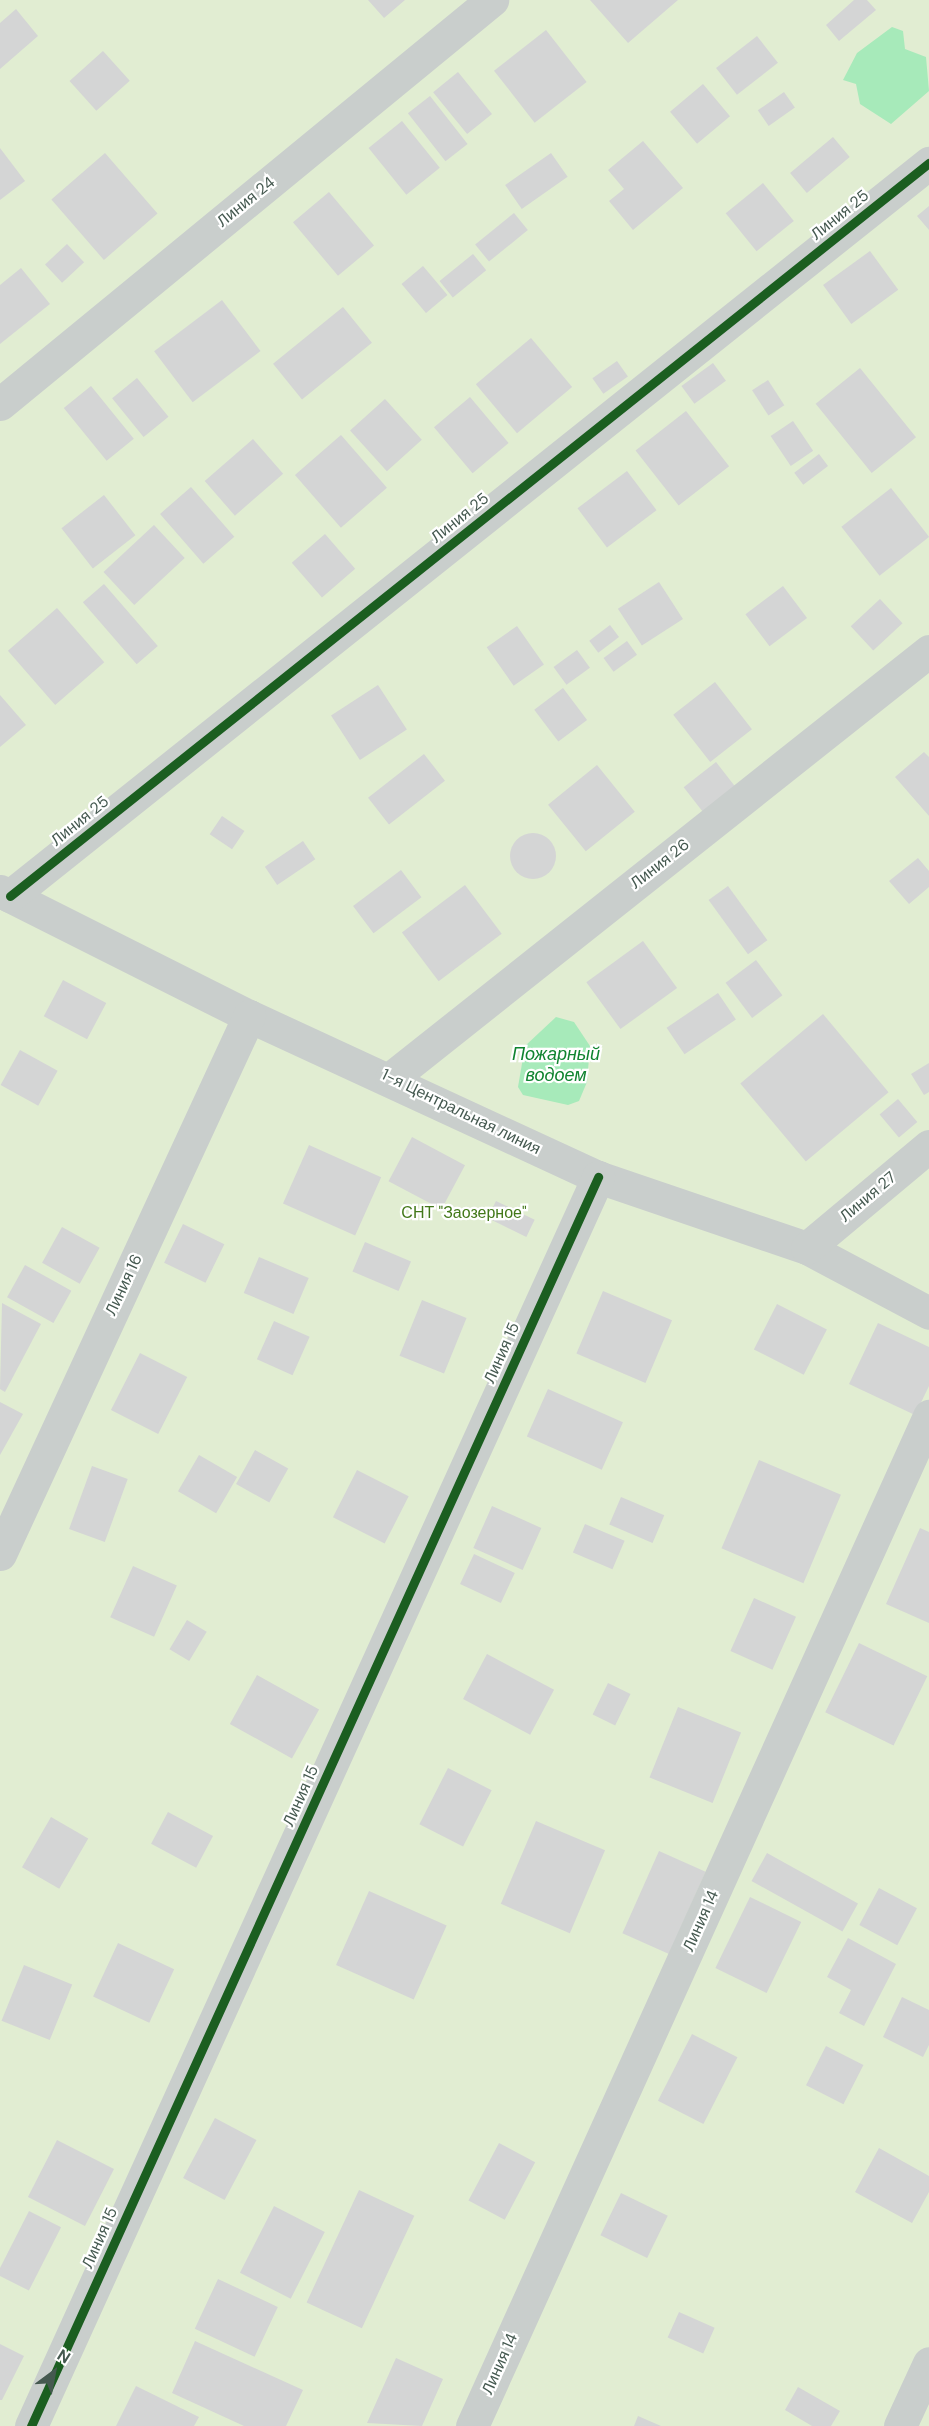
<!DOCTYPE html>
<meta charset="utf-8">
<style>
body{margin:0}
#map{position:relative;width:929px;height:2426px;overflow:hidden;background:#eeedee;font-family:"DM Sans",sans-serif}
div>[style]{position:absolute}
.green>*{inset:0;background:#e1edd2;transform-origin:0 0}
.water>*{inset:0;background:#a7eaba}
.building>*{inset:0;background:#d4d5d5;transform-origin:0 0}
.round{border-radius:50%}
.street>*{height:33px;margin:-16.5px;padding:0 16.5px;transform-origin:16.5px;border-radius:16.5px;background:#c9cecc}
.cycleway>*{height:9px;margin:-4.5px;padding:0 4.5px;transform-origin:4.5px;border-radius:4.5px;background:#1b5e20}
span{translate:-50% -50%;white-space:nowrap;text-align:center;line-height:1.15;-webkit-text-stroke:4.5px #fff;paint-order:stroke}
.street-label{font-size:16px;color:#455950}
.park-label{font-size:16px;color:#427819}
.water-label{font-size:18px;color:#108430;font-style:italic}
.north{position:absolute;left:24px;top:2342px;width:60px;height:60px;-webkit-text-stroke:4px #fff;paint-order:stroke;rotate:32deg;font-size:16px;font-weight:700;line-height:24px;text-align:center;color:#455950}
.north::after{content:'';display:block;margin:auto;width:21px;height:27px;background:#455950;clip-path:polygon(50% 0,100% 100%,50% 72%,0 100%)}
</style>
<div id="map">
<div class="green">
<i style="left:0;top:0;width:929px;height:2426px"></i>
</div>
<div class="water">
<i style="clip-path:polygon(892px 27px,903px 31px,905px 49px,926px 57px,929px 91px,891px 124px,860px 104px,856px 84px,843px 80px,857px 53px)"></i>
<i style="clip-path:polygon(556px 1017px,574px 1022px,590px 1046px,587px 1082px,579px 1101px,568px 1105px,523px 1095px,518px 1087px,525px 1046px)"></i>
</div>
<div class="building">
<i style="clip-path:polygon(368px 0,405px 0,384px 18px)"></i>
<i style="clip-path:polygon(590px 0,678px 0,628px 43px)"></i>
<i style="clip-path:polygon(854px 0,867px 0,876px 10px,839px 41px,826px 25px)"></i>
<i style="clip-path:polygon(16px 9px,38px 36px,0 69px,0 23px)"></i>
<i style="left:546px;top:30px;width:66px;height:66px;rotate:52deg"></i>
<i style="left:757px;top:36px;width:34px;height:52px;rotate:52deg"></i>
<i style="left:103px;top:51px;width:40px;height:45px;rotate:48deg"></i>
<i style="left:458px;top:72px;width:54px;height:32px;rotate:51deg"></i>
<i style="left:703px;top:84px;width:42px;height:43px;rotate:50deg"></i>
<i style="left:784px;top:92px;width:19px;height:32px;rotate:55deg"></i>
<i style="left:430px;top:96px;width:61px;height:28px;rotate:52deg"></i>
<i style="left:402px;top:121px;width:60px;height:43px;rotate:51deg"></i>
<i style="left:833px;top:137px;width:26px;height:56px;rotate:50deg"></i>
<i style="clip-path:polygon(643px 141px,683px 188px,633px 230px,609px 201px,624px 189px,608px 170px)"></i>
<i style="clip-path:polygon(0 148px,25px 181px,0 200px)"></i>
<i style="left:105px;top:153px;width:80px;height:71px;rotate:49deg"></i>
<i style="left:551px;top:153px;width:29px;height:56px;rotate:55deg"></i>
<i style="left:763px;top:183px;width:49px;height:48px;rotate:51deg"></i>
<i style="left:329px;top:192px;width:70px;height:47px;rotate:50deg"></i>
<i style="clip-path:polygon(929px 206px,929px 230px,917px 216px)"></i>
<i style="left:514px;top:213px;width:22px;height:50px;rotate:51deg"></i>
<i style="left:67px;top:244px;width:25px;height:30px;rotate:47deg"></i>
<i style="left:870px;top:251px;width:48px;height:58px;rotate:54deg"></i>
<i style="left:473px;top:254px;width:21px;height:43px;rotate:51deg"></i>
<i style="left:423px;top:266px;width:38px;height:28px;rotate:50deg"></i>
<i style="clip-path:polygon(21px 268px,50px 304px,0 344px,0 285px)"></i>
<i style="left:222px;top:300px;width:64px;height:85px;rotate:53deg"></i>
<i style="left:343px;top:307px;width:46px;height:90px;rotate:51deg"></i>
<i style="left:531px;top:338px;width:64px;height:72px;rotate:50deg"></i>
<i style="left:617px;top:361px;width:19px;height:30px;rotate:55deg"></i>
<i style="left:713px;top:363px;width:22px;height:39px;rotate:54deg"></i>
<i style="left:860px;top:368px;width:89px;height:57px;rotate:51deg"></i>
<i style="left:137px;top:378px;width:50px;height:32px;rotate:51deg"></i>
<i style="left:768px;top:380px;width:30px;height:19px;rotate:57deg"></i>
<i style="left:91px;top:386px;width:68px;height:35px;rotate:51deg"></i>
<i style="left:470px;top:397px;width:60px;height:47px;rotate:50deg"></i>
<i style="left:385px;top:399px;width:55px;height:47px;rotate:48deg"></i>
<i style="left:686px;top:411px;width:70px;height:64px;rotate:52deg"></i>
<i style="left:793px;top:421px;width:36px;height:27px;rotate:56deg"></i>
<i style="left:341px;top:435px;width:70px;height:61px;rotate:49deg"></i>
<i style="left:253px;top:439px;width:46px;height:64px;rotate:49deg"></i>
<i style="left:819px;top:454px;width:15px;height:31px;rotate:53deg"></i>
<i style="left:627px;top:471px;width:49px;height:62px;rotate:53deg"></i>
<i style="left:191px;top:487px;width:66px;height:41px;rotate:49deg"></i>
<i style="left:891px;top:488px;width:62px;height:63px;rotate:52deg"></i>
<i style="left:104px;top:495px;width:51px;height:54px;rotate:52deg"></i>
<i style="left:154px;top:525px;width:45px;height:69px;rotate:47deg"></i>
<i style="left:325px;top:534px;width:46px;height:44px;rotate:49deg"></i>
<i style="left:659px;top:582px;width:44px;height:49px;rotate:57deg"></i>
<i style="left:104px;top:584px;width:82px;height:28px;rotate:49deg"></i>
<i style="left:783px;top:586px;width:40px;height:47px;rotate:53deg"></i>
<i style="left:880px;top:599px;width:33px;height:40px;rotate:47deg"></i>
<i style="left:57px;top:608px;width:72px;height:65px;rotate:49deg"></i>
<i style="left:610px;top:625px;width:15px;height:26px;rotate:53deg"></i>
<i style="left:517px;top:626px;width:47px;height:37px;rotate:55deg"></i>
<i style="left:627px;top:641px;width:17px;height:29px;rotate:54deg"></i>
<i style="left:577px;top:650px;width:22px;height:29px;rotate:54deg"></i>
<i style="left:715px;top:682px;width:60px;height:53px;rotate:52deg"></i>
<i style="left:378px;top:685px;width:53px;height:56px;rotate:57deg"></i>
<i style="left:563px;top:688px;width:40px;height:36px;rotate:53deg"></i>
<i style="clip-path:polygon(0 695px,26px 725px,0 747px)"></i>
<i style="clip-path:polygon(924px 752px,929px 757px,929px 816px,895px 777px)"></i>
<i style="left:424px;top:754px;width:34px;height:71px;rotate:52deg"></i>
<i style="left:716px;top:762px;width:31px;height:41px;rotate:52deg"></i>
<i style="left:597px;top:765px;width:60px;height:63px;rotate:51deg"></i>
<i style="left:222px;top:816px;width:27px;height:22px;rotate:34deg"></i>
<i class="round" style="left:510px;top:833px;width:46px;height:46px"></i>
<i style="left:303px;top:841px;width:22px;height:46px;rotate:56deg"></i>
<i style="clip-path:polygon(918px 858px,929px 871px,929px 887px,909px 904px,889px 881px)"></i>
<i style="left:401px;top:870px;width:34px;height:60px;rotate:53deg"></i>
<i style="left:465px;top:885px;width:61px;height:79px;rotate:53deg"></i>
<i style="left:728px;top:886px;width:67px;height:24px;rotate:54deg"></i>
<i style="left:643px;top:941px;width:58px;height:70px;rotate:54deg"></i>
<i style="left:756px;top:960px;width:44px;height:38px;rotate:53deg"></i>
<i style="left:63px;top:980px;width:49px;height:41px;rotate:28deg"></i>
<i style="left:718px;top:993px;width:32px;height:62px;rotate:56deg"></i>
<i style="left:823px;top:1014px;width:102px;height:108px;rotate:50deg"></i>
<i style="left:20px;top:1050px;width:43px;height:40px;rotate:29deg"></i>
<i style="clip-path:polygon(929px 1063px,929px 1092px,924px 1095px,911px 1074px)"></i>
<i style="left:898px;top:1099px;width:30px;height:24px;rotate:50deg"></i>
<i style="left:412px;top:1137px;width:60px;height:50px;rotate:28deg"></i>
<i style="left:309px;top:1145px;width:79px;height:64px;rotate:24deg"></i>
<i style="left:496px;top:1201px;width:43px;height:19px;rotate:26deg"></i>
<i style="left:183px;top:1224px;width:46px;height:43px;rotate:26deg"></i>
<i style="left:62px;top:1227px;width:43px;height:41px;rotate:29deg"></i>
<i style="left:365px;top:1242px;width:50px;height:32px;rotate:23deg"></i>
<i style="left:259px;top:1257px;width:54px;height:39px;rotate:23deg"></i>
<i style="left:25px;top:1265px;width:53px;height:37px;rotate:29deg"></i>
<i style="left:603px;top:1291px;width:75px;height:68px;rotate:23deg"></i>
<i style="left:422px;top:1300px;width:48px;height:60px;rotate:22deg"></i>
<i style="clip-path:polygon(2px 1303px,41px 1324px,5px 1392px,0 1389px)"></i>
<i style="left:777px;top:1304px;width:56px;height:51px;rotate:27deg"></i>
<i style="left:274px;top:1321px;width:39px;height:42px;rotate:24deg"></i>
<i style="clip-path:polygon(878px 1323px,929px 1347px,929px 1386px,915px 1415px,849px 1384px)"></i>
<i style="left:140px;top:1353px;width:53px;height:64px;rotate:27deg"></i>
<i style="left:548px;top:1389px;width:82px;height:52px;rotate:24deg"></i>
<i style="clip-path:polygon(0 1402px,23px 1414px,0 1455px)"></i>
<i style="left:255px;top:1450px;width:38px;height:39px;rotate:29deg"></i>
<i style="left:199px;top:1455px;width:44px;height:42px;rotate:30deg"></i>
<i style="left:759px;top:1460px;width:89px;height:96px;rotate:23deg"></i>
<i style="left:92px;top:1466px;width:38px;height:67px;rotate:20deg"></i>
<i style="left:357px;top:1470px;width:58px;height:53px;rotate:27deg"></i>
<i style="left:621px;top:1497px;width:47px;height:30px;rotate:23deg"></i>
<i style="left:492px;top:1506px;width:54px;height:46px;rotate:24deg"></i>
<i style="left:585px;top:1524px;width:43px;height:31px;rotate:23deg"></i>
<i style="clip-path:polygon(920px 1528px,929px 1532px,929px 1623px,886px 1604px)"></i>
<i style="left:474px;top:1554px;width:45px;height:33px;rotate:25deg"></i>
<i style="left:133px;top:1566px;width:48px;height:56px;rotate:24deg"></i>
<i style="left:754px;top:1598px;width:46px;height:58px;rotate:24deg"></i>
<i style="left:187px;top:1620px;width:23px;height:34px;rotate:31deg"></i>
<i style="left:859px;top:1643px;width:76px;height:77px;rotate:26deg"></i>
<i style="left:487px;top:1654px;width:76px;height:51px;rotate:28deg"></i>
<i style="left:257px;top:1675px;width:71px;height:56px;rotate:29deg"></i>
<i style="left:608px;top:1683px;width:25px;height:35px;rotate:26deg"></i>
<i style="left:678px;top:1707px;width:68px;height:76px;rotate:22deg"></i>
<i style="left:448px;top:1768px;width:49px;height:63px;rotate:27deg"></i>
<i style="left:168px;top:1812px;width:51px;height:36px;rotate:28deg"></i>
<i style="left:51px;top:1817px;width:43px;height:58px;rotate:30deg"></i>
<i style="left:536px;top:1821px;width:75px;height:90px;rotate:23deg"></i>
<i style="left:659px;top:1851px;width:51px;height:90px;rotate:24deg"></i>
<i style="left:767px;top:1853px;width:104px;height:32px;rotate:29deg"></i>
<i style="left:879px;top:1888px;width:43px;height:42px;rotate:28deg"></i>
<i style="left:369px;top:1891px;width:85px;height:81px;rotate:24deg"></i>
<i style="left:750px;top:1897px;width:57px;height:79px;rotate:26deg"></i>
<i style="clip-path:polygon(848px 1938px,896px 1964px,864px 2026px,839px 2013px,851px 1990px,827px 1977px)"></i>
<i style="left:118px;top:1943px;width:62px;height:59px;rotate:25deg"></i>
<i style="left:24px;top:1965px;width:52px;height:60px;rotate:22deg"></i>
<i style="clip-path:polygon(902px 1997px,929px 2010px,929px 2045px,923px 2057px,883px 2037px)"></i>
<i style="left:692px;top:2034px;width:51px;height:75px;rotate:27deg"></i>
<i style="left:826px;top:2046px;width:42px;height:44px;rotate:27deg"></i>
<i style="left:215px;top:2118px;width:47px;height:68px;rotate:28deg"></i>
<i style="left:57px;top:2140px;width:64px;height:64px;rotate:27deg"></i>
<i style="left:499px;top:2143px;width:41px;height:65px;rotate:28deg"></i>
<i style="clip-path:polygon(879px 2148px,929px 2176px,929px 2192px,912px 2223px,855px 2192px)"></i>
<i style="left:359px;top:2190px;width:61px;height:124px;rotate:25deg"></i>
<i style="left:621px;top:2193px;width:52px;height:47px;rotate:26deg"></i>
<i style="left:274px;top:2206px;width:57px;height:75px;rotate:27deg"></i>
<i style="left:29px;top:2211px;width:36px;height:71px;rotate:27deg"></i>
<i style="left:218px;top:2279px;width:66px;height:55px;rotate:25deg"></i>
<i style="left:679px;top:2312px;width:39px;height:28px;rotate:24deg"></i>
<i style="clip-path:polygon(195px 2341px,303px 2390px,286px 2426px,244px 2426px,172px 2393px)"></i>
<i style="clip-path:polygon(0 2344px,24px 2356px,2px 2400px,0 2400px)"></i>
<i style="clip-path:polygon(396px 2358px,443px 2379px,422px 2426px,367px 2423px)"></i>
<i style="clip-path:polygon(136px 2386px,199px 2417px,194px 2426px,116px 2426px)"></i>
<i style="clip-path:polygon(798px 2387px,840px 2411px,831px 2426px,812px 2426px,785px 2410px)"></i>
<i style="clip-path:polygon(638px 2416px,661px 2426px,634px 2426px)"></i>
</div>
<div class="street">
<i style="left:0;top:404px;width:637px;rotate:-39.39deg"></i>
<i style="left:0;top:891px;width:279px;rotate:26.7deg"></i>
<i style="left:249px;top:1016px;width:384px;rotate:24.8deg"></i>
<i style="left:598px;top:1177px;width:221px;rotate:18.8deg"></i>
<i style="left:807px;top:1248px;width:138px;rotate:28deg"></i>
<i style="left:10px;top:896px;width:1176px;rotate:-38.58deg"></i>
<i style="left:391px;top:1078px;width:687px;rotate:-38.44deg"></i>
<i style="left:807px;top:1248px;width:159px;rotate:-39.9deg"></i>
<i style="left:0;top:1554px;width:593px;rotate:-65.16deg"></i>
<i style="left:31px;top:2426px;width:1372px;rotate:-65.58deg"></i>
<i style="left:472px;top:2426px;width:1109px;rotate:-65.65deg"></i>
<i style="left:900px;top:2426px;width:69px;rotate:-65.3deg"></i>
</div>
<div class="cycleway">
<i style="left:10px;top:896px;width:1176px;rotate:-38.58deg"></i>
<i style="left:31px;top:2426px;width:1372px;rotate:-65.58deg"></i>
</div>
<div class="street-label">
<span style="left:246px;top:202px;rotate:-39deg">Линия 24</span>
<span style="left:840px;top:215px;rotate:-39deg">Линия 25</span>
<span style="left:460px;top:518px;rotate:-39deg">Линия 25</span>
<span style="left:80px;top:821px;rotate:-39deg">Линия 25</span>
<span style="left:660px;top:864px;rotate:-38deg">Линия 26</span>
<span style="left:461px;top:1112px;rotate:26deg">1-я Центральная линия</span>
<span style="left:868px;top:1197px;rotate:-40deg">Линия 27</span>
<span style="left:124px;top:1285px;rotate:-65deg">Линия 16</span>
<span style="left:502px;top:1353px;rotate:-66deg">Линия 15</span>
<span style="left:301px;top:1796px;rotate:-66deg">Линия 15</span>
<span style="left:701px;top:1921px;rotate:-66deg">Линия 14</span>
<span style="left:100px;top:2238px;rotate:-66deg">Линия 15</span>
<span style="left:500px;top:2364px;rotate:-66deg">Линия 14</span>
</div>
<div class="park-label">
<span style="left:464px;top:1213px">СНТ "Заозерное"</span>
</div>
<div class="water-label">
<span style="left:556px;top:1065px">Пожарный<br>водоем</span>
</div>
<div class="north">N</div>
</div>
